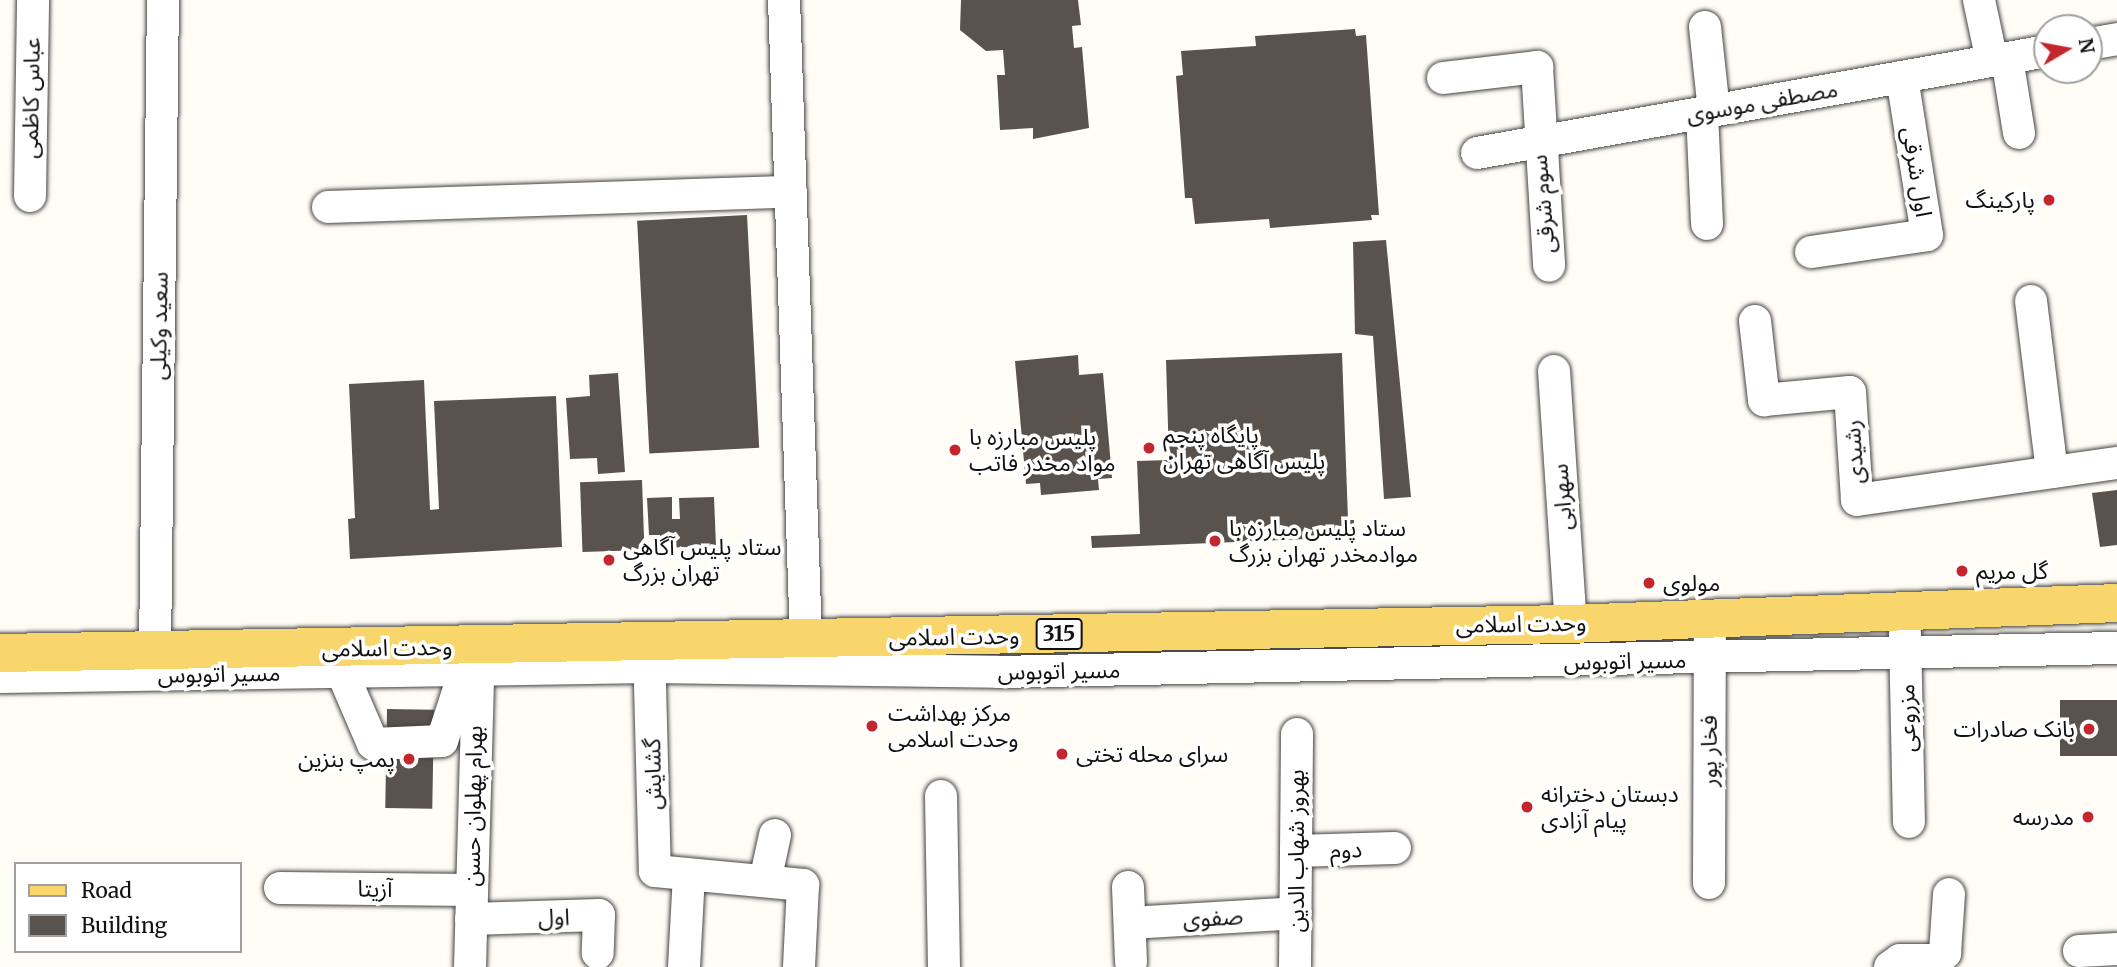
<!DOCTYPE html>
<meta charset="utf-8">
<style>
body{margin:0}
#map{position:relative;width:2117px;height:967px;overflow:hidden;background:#fffdf5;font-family:Merriweather,"Noto Sans Arabic",serif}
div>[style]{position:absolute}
.building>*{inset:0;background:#5a524d;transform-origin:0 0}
.roads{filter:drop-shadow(0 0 2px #444) drop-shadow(0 0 2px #444)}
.minor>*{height:32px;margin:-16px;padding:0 16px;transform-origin:16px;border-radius:16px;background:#fff}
.major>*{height:38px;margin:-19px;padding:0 19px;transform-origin:19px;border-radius:19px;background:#f9d66b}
.dots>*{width:19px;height:19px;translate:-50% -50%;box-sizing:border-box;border:4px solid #fff;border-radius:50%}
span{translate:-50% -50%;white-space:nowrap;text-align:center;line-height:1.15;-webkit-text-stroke:7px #fff;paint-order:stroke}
.shield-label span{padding:2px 5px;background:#fff;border:2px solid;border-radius:5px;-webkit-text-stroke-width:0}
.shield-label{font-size:21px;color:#111;font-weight:700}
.street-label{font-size:23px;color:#111}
.poi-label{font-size:23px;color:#111}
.right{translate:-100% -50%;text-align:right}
.left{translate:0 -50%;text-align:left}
.legend{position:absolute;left:14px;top:862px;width:228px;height:91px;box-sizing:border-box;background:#fff;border:2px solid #a0a0a0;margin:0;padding:9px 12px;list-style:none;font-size:21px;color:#111}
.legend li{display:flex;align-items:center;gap:14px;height:35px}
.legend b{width:35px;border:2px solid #a0a0a0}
.north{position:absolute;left:2033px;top:14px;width:70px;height:70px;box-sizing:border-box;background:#fff;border:2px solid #a0a0a0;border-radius:50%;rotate:80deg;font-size:19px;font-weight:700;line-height:28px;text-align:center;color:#111}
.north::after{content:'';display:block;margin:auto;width:24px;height:32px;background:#c4262e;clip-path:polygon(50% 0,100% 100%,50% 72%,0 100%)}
</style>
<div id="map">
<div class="building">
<i style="clip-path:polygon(961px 0,1078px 0,1081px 25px,1072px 26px,1074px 48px,1082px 47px,1089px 128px,1033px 139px,1033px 128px,1000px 130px,997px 75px,1005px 75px,1003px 50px,986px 51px,960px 30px)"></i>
<i style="clip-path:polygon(1355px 29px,1356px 36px,1366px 35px,1379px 215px,1371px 215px,1372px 220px,1270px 228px,1269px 219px,1195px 224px,1192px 198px,1185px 198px,1176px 76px,1183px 75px,1181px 51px,1256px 46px,1255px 36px)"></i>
<i style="left:747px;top:215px;width:233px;height:110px;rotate:87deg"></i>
<i style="clip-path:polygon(1386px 240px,1411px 497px,1384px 499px,1373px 336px,1355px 334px,1353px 242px)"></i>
<i style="clip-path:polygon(1342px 353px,1348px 520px,1354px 520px,1354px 537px,1092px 548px,1091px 536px,1140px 534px,1137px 461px,1169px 460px,1166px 360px)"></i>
<i style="clip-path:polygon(1078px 355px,1079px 375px,1103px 373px,1112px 478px,1098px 479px,1099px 490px,1041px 495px,1040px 483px,1026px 484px,1015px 361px)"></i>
<i style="clip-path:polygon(618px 373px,625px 472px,598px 474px,597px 458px,570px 459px,566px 398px,590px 396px,589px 375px)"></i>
<i style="clip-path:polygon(424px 380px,430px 510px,439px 509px,434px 401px,556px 396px,562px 547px,350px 559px,348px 519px,355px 518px,349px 384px)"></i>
<i style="left:642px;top:480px;width:70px;height:62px;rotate:88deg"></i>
<i style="clip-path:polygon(2117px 490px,2117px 545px,2100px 547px,2092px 493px)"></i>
<i style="clip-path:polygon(672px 497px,672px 519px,680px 519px,679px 498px,714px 497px,716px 546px,661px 548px,660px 535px,649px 535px,647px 498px)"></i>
<i style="left:2117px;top:700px;width:56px;height:57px;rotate:90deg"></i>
<i style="left:387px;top:709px;width:47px;height:99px;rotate:1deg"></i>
</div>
<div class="roads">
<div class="minor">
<i style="left:784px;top:0;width:639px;rotate:88.03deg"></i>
<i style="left:1979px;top:0;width:62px;rotate:78deg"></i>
<i style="left:1705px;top:27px;width:84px;rotate:83.9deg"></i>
<i style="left:2089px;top:44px;width:28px;rotate:-10deg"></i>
<i style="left:2007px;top:58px;width:76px;rotate:80.9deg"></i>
<i style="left:1443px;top:78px;width:95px;rotate:-6.7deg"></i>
<i style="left:1537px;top:67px;width:199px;rotate:86.5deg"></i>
<i style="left:1702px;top:113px;width:111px;rotate:87.4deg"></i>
<i style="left:1477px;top:153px;width:579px;rotate:-10.15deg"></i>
<i style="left:30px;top:196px;width:196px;rotate:-89.1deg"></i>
<i style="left:328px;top:207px;width:463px;rotate:-1.9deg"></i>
<i style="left:1811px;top:252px;width:117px;rotate:-8.3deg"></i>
<i style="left:1927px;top:235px;width:160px;rotate:-99deg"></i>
<i style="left:2031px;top:301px;width:172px;rotate:83deg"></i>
<i style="left:1755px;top:321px;width:80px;rotate:83.5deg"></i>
<i style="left:1764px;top:400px;width:86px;rotate:-5.3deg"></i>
<i style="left:1850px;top:392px;width:108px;rotate:86.3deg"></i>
<i style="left:1857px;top:500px;width:263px;rotate:-8.1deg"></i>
<i style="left:1554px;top:371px;width:254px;rotate:86.2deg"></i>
<i style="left:1905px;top:634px;width:188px;rotate:88.8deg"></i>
<i style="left:649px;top:647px;width:224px;rotate:88.5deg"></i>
<i style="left:655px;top:871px;width:149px;rotate:5.4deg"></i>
<i style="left:803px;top:885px;width:82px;rotate:92.8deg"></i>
<i style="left:155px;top:651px;width:651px;rotate:-89.3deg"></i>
<i style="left:324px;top:662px;width:21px;rotate:29deg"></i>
<i style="left:342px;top:672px;width:78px;rotate:66.7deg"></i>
<i style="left:373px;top:744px;width:69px;rotate:-2.5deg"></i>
<i style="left:442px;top:741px;width:81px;rotate:-72deg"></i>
<i style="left:0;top:677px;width:651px;rotate:-0.88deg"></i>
<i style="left:651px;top:667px;width:347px;rotate:0.8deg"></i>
<i style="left:998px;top:672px;width:1119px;rotate:-1.23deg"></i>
<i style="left:941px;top:796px;width:171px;rotate:89deg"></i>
<i style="left:1296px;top:851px;width:99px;rotate:-1.7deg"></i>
<i style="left:765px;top:881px;width:47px;rotate:-77.7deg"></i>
<i style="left:1709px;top:883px;width:244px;rotate:-89.8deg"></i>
<i style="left:1128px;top:887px;width:75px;rotate:87.7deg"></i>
<i style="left:280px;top:888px;width:191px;rotate:0.6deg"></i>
<i style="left:471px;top:919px;width:128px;rotate:-1.8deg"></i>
<i style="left:599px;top:915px;width:38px;rotate:92deg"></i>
<i style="left:1130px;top:923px;width:166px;rotate:-3.4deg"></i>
<i style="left:2079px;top:951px;width:38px;rotate:-3deg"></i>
<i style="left:470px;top:967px;width:316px;rotate:-88.4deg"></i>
<i style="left:684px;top:967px;width:92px;rotate:-86.9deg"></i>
<i style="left:1295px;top:967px;width:233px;rotate:-89.5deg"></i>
<i style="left:1890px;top:967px;width:12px;rotate:-35deg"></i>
<i style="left:1900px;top:960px;width:37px"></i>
<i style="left:1937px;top:960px;width:11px;rotate:-41deg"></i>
<i style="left:1945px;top:953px;width:59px;rotate:-86.1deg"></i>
</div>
<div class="major">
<i style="left:0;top:653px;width:1571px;rotate:-1.06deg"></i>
<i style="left:1571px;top:624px;width:546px;rotate:-2.2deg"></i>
</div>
</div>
<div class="dots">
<i style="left:2049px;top:200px;background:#c4262e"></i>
<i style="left:1149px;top:448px;background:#c4262e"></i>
<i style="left:955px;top:450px;background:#c4262e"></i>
<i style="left:1215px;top:541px;background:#c4262e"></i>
<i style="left:609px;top:560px;background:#c4262e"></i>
<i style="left:1962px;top:571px;background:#c4262e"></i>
<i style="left:1649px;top:583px;background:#c4262e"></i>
<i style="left:872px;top:726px;background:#c4262e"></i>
<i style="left:2089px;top:729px;background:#c4262e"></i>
<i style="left:1062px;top:754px;background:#c4262e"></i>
<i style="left:409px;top:759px;background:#c4262e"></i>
<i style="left:1527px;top:807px;background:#c4262e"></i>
<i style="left:2088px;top:817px;background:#c4262e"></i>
</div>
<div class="shield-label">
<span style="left:1059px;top:634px">315</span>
</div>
<div class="street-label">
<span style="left:31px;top:98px;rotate:-89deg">عباس کاظمی</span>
<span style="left:1762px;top:102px;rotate:-10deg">مصطفی موسوی</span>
<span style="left:1917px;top:172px;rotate:81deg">اول شرقی</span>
<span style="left:1543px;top:204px;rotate:-95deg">سوم شرقی</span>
<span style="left:159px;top:326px;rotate:-89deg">سعید وکیلی</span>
<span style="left:1854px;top:452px;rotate:-94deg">رشیدی</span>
<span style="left:1562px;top:497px;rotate:-94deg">سهرابی</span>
<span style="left:1521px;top:624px;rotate:-1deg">وحدت اسلامی</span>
<span style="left:954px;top:637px;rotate:-1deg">وحدت اسلامی</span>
<span style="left:387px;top:648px;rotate:-1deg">وحدت اسلامی</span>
<span style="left:1625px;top:661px;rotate:-1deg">مسیر اتوبوس</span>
<span style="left:1059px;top:671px;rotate:-1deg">مسیر اتوبوس</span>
<span style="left:219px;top:674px;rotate:-1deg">مسیر اتوبوس</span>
<span style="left:1907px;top:718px;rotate:-91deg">مزروعی</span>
<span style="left:1709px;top:751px;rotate:-90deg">فخار پور</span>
<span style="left:653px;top:774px;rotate:-91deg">گشایش</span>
<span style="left:473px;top:806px;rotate:-89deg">بهرام پهلوان حسن</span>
<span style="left:1346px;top:850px;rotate:-2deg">دوم</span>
<span style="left:1296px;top:851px;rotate:-90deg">بهروز شهاب الدین</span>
<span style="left:375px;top:889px;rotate:1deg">آزیتا</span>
<span style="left:554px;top:917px;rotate:-1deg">اول</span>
<span style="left:1213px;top:918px;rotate:-3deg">صفوی</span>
</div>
<div class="poi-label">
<span class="right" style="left:2035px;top:200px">پارکینگ</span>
<span class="left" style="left:1163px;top:448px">پایگاه پنجم<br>پلیس آگاهی تهران</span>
<span class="left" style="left:969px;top:450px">پلیس مبارزه با<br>مواد مخدر فاتب</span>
<span class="left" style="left:1229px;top:541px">ستاد پلیس مبارزه با<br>موادمخدر تهران بزرگ</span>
<span class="left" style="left:623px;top:560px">ستاد پلیس آگاهی<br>تهران بزرگ</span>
<span class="left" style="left:1976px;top:571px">گل مریم</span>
<span class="left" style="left:1663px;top:583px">مولوی</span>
<span class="left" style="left:888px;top:726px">مرکز بهداشت<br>وحدت اسلامی</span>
<span class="right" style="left:2075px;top:729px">بانک صادرات</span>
<span class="left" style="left:1076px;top:754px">سرای محله تختی</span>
<span class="right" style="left:395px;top:759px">پمپ بنزین</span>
<span class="left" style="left:1541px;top:807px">دبستان دخترانه<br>پیام آزادی</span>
<span class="right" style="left:2074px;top:817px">مدرسه</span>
</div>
<ul class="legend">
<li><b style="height:9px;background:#f9d66b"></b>Road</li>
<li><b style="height:19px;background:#5a524d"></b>Building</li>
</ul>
<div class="north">N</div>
</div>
